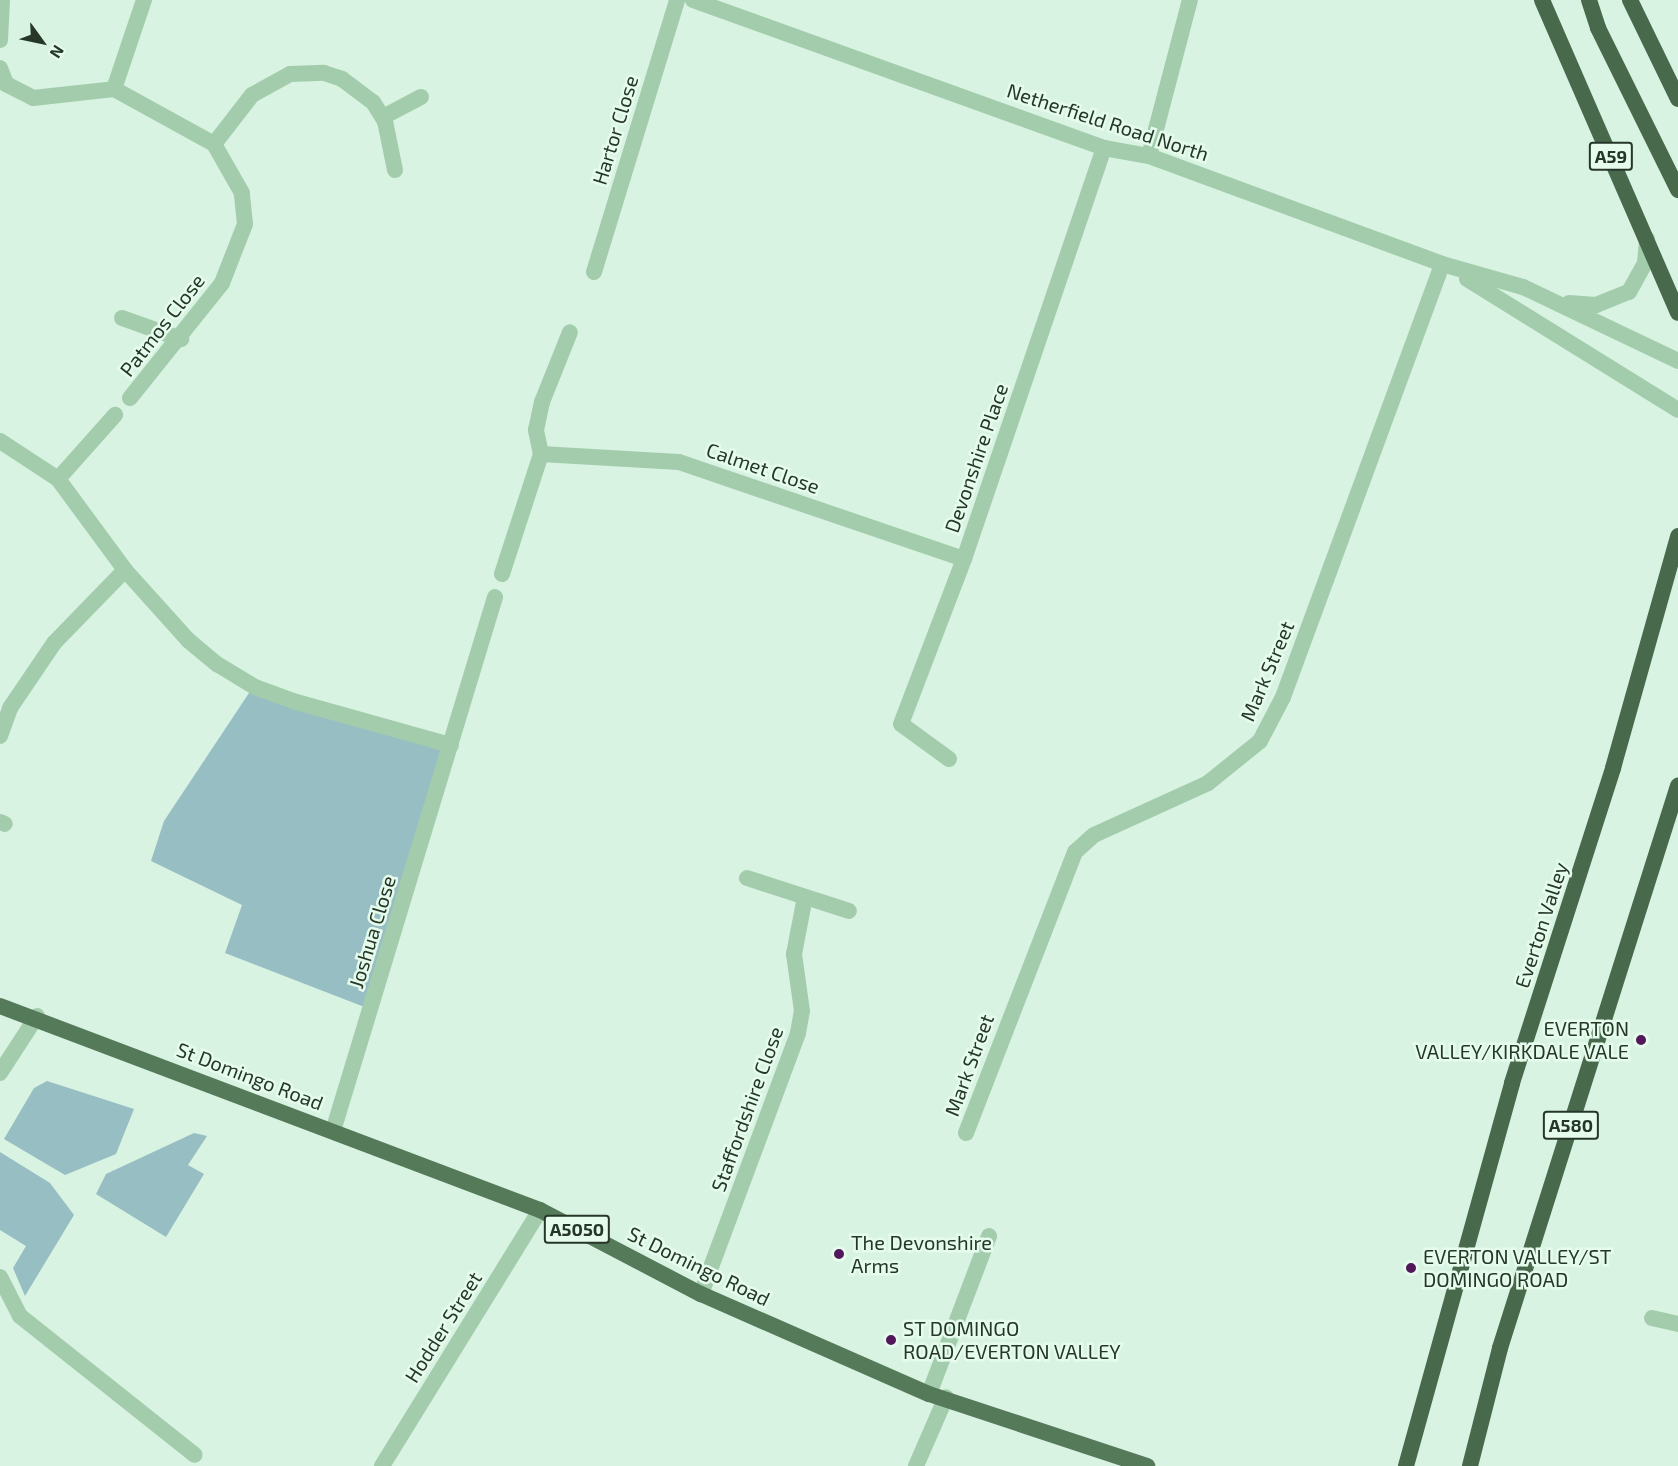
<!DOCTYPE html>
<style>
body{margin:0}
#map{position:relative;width:1678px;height:1466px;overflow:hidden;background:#d8f3e1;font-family:"Exo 2",sans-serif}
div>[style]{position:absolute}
.green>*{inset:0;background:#97bec3}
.service>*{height:16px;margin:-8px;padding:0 8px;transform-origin:8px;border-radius:8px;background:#a3ccad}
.pedestrian>*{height:16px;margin:-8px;padding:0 8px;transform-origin:8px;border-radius:8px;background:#a3ccad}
.minor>*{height:16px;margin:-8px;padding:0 8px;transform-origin:8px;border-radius:8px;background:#a3ccad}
.tertiary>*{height:16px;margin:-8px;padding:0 8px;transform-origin:8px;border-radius:8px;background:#a3ccad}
.primary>*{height:16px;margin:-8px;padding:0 8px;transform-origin:8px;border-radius:8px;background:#557a5a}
.trunk>*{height:16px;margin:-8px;padding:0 8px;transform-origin:8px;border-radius:8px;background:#48694c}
.dots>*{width:16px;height:16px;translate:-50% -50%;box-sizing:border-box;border:3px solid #e5fbec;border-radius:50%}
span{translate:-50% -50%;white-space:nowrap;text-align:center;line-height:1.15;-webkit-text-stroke:5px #e5fbec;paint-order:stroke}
.shield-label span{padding:2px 4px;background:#e5fbec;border:2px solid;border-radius:4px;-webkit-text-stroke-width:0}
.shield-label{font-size:18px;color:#263728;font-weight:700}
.street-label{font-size:20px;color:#263728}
.poi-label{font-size:20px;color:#263728}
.right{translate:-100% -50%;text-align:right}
.left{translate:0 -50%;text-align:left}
.north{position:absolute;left:12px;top:12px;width:60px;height:60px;-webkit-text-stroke:4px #e5fbec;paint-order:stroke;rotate:123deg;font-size:16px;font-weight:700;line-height:24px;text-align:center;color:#263728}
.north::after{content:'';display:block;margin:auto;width:21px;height:27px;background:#263728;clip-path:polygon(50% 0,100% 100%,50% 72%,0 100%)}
</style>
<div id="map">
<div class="green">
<i style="clip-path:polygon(251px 690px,447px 747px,367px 1008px,225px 953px,242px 905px,151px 861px,164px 821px)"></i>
<i style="clip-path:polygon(47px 1081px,134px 1109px,116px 1154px,65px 1175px,4px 1139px,34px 1088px)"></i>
<i style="clip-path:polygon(194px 1133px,207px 1136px,188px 1165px,204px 1174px,166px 1237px,96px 1194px,106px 1174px)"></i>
<i style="clip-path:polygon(0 1152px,50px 1183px,74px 1215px,25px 1296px,13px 1268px,26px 1246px,0 1230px)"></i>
</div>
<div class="service">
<i style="left:929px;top:1394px;width:169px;rotate:-69.2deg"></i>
</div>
<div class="pedestrian">
<i style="left:1652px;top:1318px;width:27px;rotate:13deg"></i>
</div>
<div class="minor">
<i style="left:0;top:40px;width:40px;rotate:-87.1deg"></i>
<i style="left:0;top:68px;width:17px;rotate:69deg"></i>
<i style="left:6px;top:84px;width:30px;rotate:27deg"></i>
<i style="left:33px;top:98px;width:81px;rotate:-6.3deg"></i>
<i style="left:383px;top:117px;width:43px;rotate:-27.8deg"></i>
<i style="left:214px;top:144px;width:62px;rotate:-52.2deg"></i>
<i style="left:252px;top:95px;width:43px;rotate:-28.9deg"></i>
<i style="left:290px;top:74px;width:34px;rotate:-2deg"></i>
<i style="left:324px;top:73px;width:19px;rotate:18deg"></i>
<i style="left:342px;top:79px;width:39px;rotate:37deg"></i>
<i style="left:373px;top:102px;width:22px;rotate:58deg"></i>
<i style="left:385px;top:121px;width:50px;rotate:78.5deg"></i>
<i style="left:1149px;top:156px;width:161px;rotate:-75.3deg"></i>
<i style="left:594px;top:272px;width:284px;rotate:-73deg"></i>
<i style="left:122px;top:318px;width:63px;rotate:19.6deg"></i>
<i style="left:130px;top:398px;width:147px;rotate:-51.3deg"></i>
<i style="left:222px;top:283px;width:63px;rotate:-68.7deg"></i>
<i style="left:245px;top:224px;width:31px;rotate:-96deg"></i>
<i style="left:242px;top:193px;width:56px;rotate:-119.7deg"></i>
<i style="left:214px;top:144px;width:114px;rotate:-151.2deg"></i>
<i style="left:114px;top:89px;width:94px;rotate:-71.4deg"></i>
<i style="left:0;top:441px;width:69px;rotate:33.2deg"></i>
<i style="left:58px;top:479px;width:113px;rotate:53.6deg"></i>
<i style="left:125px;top:570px;width:94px;rotate:48deg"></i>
<i style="left:188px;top:640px;width:38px;rotate:40deg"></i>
<i style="left:217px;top:664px;width:44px;rotate:31.2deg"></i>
<i style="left:255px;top:687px;width:40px;rotate:20.2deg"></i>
<i style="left:293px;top:701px;width:164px;rotate:15.6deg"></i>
<i style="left:541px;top:454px;width:138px;rotate:3.3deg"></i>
<i style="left:679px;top:462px;width:301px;rotate:18.8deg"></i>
<i style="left:58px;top:479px;width:86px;rotate:-48.3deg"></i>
<i style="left:502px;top:574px;width:126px;rotate:-72deg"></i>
<i style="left:541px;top:454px;width:25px;rotate:-102deg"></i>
<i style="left:536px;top:430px;width:29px;rotate:-78deg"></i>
<i style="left:542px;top:402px;width:75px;rotate:-68.2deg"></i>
<i style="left:0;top:736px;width:30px;rotate:-70deg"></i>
<i style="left:10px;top:708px;width:78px;rotate:-55.9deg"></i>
<i style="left:54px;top:643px;width:102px;rotate:-45.8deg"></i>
<i style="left:949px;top:759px;width:59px;rotate:-143.9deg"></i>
<i style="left:901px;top:724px;width:177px;rotate:-69.1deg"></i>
<i style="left:964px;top:559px;width:434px;rotate:-71.2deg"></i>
<i style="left:0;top:822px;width:5px;rotate:22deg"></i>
<i style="left:747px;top:878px;width:107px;rotate:17.9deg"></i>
<i style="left:0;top:1073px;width:68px;rotate:-57deg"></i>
<i style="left:333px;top:1131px;width:558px;rotate:-73.12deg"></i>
<i style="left:966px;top:1133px;width:301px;rotate:-68.8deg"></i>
<i style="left:1075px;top:852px;width:25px;rotate:-42deg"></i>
<i style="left:1094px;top:835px;width:125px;rotate:-24.5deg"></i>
<i style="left:1208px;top:783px;width:67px;rotate:-38.9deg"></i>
<i style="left:1260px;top:741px;width:50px;rotate:-62.4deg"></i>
<i style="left:1283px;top:697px;width:461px;rotate:-69.8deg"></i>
<i style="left:0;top:1277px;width:44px;rotate:62.9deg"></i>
<i style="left:20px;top:1316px;width:223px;rotate:38.5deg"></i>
<i style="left:701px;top:1294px;width:278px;rotate:-69.6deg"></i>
<i style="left:798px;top:1033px;width:22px;rotate:-80deg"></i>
<i style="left:802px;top:1011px;width:58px;rotate:-98deg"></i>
<i style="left:794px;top:954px;width:58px;rotate:-79.1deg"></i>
<i style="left:382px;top:1466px;width:301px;rotate:-58.3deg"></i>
<i style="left:916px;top:1466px;width:75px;rotate:-66.5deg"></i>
</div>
<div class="tertiary">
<i style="left:693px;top:0;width:437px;rotate:19.8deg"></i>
<i style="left:1104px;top:148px;width:46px;rotate:10.1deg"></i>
<i style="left:1149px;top:156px;width:312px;rotate:20.2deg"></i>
<i style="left:1442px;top:264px;width:84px;rotate:15.9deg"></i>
<i style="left:1523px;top:287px;width:172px;rotate:25.5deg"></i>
<i style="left:1467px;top:279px;width:248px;rotate:31.8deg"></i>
<i style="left:1569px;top:303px;width:27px;rotate:4deg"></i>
<i style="left:1596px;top:305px;width:35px;rotate:-22deg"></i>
<i style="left:1629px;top:292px;width:33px;rotate:-61deg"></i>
<i style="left:1645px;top:263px;width:24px;rotate:-85deg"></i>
</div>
<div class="primary">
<i style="left:0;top:1006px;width:577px;rotate:20.7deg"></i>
<i style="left:540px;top:1210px;width:182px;rotate:27.6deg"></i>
<i style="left:701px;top:1294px;width:249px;rotate:23.7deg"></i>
<i style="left:929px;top:1394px;width:230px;rotate:18.3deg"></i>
</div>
<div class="trunk">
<i style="left:1542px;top:0;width:341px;rotate:66.5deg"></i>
<i style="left:1589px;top:0;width:29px;rotate:72deg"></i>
<i style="left:1598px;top:28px;width:181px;rotate:63.7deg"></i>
<i style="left:1630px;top:0;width:110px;rotate:64.1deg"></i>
<i style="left:1406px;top:1466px;width:397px;rotate:-74.5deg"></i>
<i style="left:1512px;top:1083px;width:331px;rotate:-72.2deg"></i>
<i style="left:1613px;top:768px;width:241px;rotate:-74.3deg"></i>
<i style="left:1470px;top:1466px;width:122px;rotate:-75.7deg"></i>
<i style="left:1500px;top:1348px;width:590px;rotate:-72.43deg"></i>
</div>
<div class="dots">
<i style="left:1641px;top:1040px;background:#52185b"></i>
<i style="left:839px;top:1254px;background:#52185b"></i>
<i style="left:1411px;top:1268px;background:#52185b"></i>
<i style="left:891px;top:1340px;background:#52185b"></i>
</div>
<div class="shield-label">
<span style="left:1611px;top:156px">A59</span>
<span style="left:1571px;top:1125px">A580</span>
<span style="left:577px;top:1229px">A5050</span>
</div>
<div class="street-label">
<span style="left:1108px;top:122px;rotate:18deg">Netherfield Road North</span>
<span style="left:615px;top:130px;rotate:-73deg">Hartor Close</span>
<span style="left:162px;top:325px;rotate:-52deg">Patmos Close</span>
<span style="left:976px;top:458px;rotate:-71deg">Devonshire Place</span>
<span style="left:763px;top:468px;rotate:19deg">Calmet Close</span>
<span style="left:1267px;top:671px;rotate:-67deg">Mark Street</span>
<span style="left:1541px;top:925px;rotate:-72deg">Everton Valley</span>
<span style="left:372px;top:932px;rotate:-73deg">Joshua Close</span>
<span style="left:969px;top:1065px;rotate:-70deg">Mark Street</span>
<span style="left:250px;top:1076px;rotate:21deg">St Domingo Road</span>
<span style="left:747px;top:1109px;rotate:-70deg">Staffordshire Close</span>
<span style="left:699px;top:1266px;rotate:26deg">St Domingo Road</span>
<span style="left:443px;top:1327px;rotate:-58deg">Hodder Street</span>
</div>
<div class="poi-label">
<span class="right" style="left:1629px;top:1040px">EVERTON<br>VALLEY/KIRKDALE VALE</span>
<span class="left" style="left:851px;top:1254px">The Devonshire<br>Arms</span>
<span class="left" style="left:1423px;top:1268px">EVERTON VALLEY/ST<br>DOMINGO ROAD</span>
<span class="left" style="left:903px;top:1340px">ST DOMINGO<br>ROAD/EVERTON VALLEY</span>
</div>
<div class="north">N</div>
</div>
